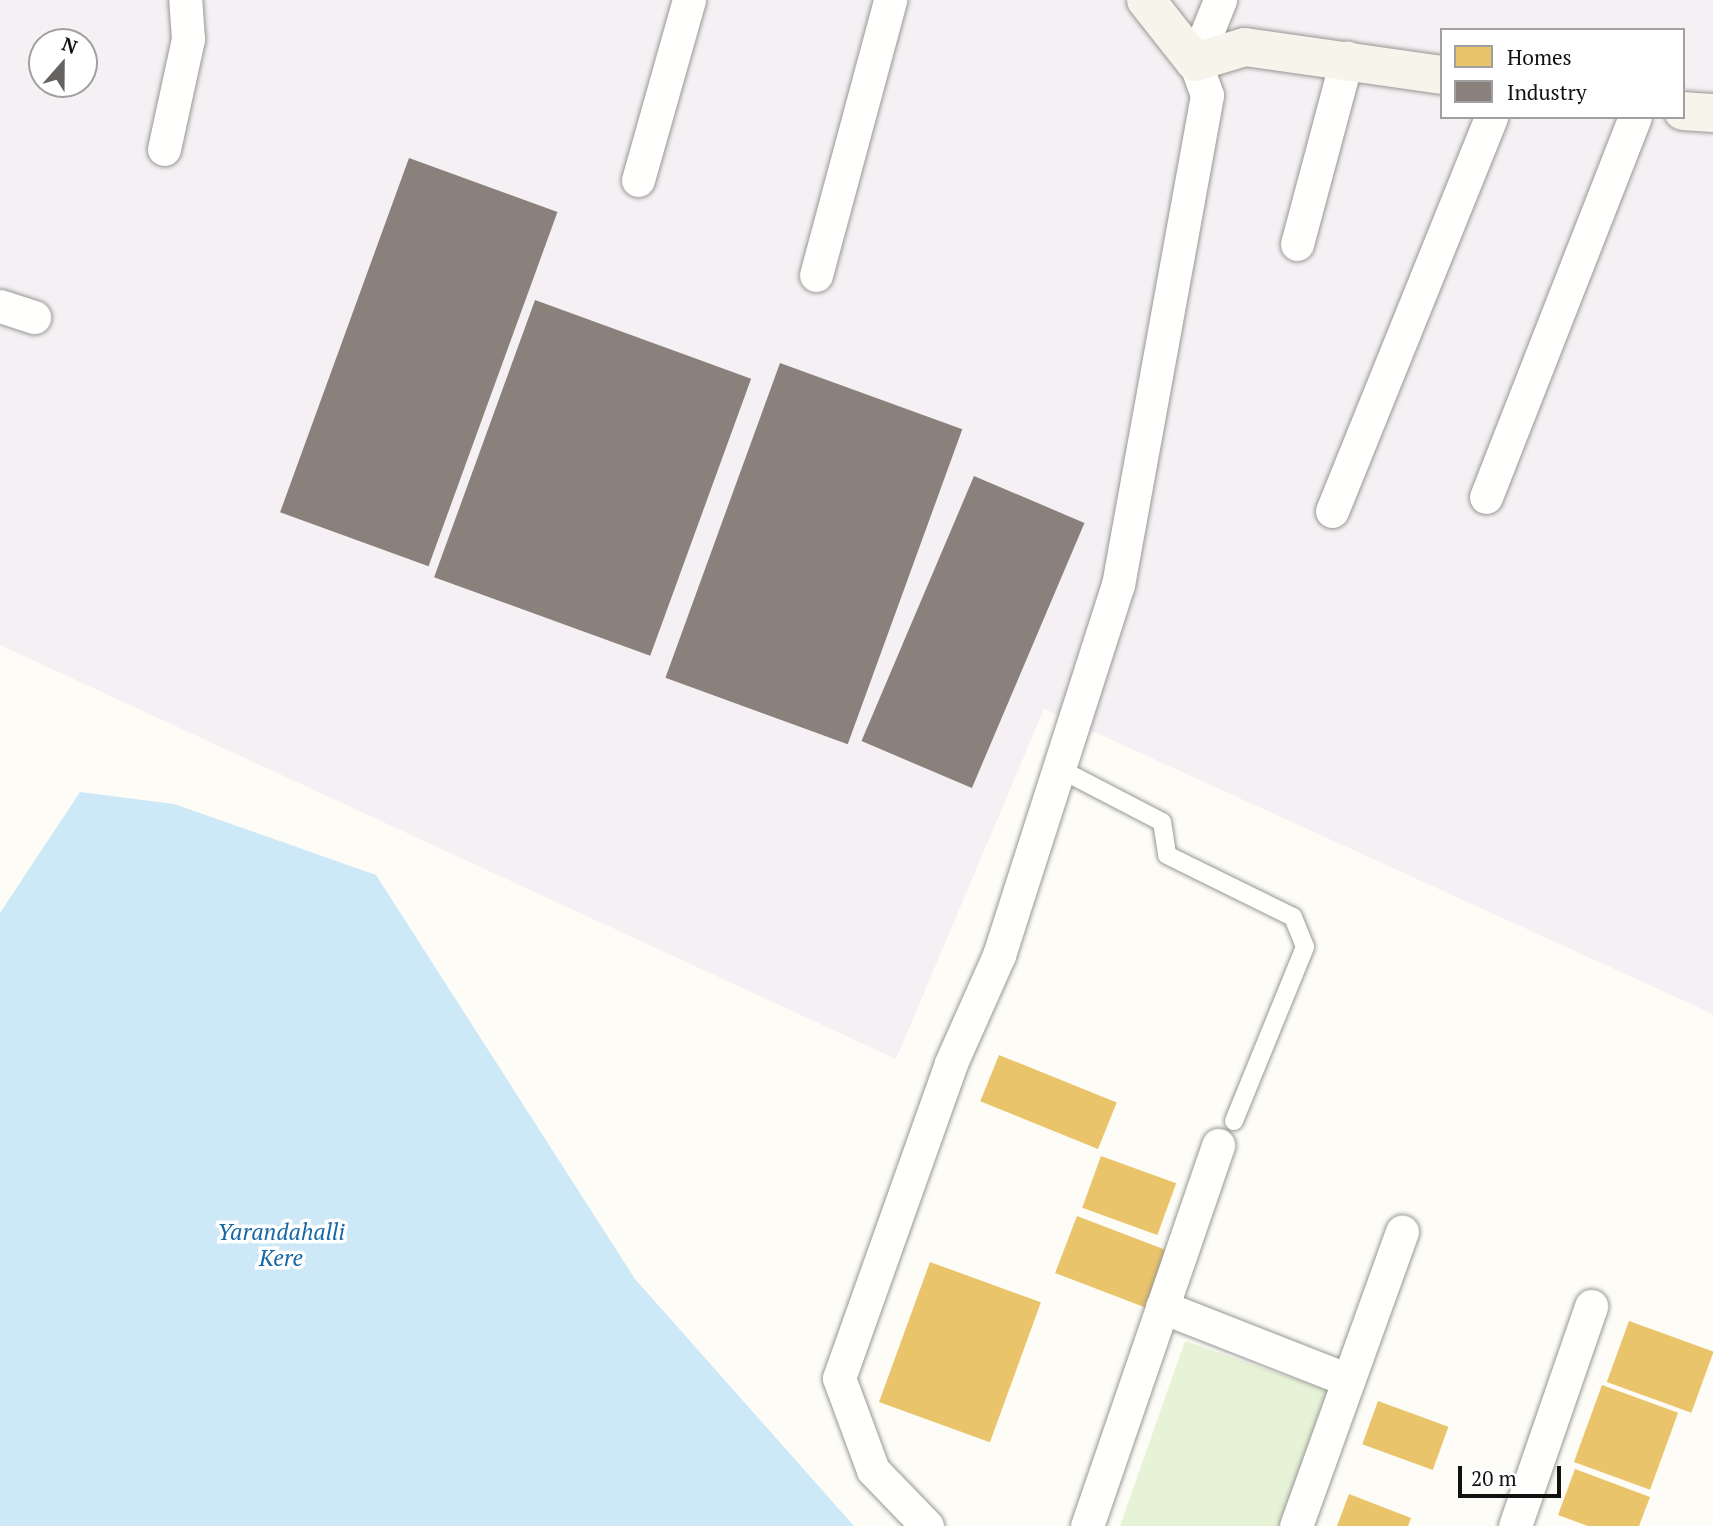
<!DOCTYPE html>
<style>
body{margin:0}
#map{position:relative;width:1713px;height:1526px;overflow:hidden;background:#fdfcf7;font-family:"PT Serif",serif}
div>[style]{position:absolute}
.industrial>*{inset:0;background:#f5f0f3}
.green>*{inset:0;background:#e7f3d7}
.water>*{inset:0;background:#cde8f7}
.homes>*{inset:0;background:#e9c46a;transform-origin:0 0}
.industry>*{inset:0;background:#8a817c;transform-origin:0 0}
.roads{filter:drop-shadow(0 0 2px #979795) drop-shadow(0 0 2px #979795)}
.lane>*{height:18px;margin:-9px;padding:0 9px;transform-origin:9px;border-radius:9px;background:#fffffe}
.street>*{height:33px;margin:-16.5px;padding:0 16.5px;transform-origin:16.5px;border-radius:16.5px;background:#fffffe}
.secondary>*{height:38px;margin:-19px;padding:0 19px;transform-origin:19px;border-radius:19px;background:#f6f4eb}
span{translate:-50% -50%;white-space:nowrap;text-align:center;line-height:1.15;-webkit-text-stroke:7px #fff;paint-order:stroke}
.water-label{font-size:23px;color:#1768a6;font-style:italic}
.legend{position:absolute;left:1440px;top:28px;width:245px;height:91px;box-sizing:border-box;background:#fff;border:2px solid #a0a0a0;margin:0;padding:9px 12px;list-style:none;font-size:21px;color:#111}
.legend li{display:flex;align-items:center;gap:14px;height:35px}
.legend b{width:35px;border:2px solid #a0a0a0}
.north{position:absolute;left:28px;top:28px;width:70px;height:70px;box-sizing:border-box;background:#fff;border:2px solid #a0a0a0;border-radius:50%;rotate:21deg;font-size:19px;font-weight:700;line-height:28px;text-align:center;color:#111}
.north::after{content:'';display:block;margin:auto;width:24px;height:32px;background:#646362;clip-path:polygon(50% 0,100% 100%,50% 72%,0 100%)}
.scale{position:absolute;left:1458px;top:1466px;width:103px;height:32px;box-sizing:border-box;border:4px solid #111;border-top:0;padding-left:9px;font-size:21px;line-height:24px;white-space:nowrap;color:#111;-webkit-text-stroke:5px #fff;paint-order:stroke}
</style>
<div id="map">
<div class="industrial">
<i style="clip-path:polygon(evenodd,0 0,1713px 0,1713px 1014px,1044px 709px,896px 1059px,0 645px,0 0,1442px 30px,1683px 30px,1683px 117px,1442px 117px,1442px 30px,0 0,42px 42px,84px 42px,84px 84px,42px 84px,42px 42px)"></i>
</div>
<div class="green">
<i style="clip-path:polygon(1185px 1341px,1329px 1391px,1281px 1526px,1120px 1526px)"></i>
</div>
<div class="water">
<i style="clip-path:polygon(80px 792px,174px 804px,376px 875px,635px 1279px,854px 1526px,0 1526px,0 913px)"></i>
</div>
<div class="homes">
<i style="left:999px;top:1055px;width:127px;height:50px;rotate:22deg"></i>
<i style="left:1101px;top:1156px;width:80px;height:55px;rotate:20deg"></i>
<i style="left:1077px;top:1216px;width:98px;height:61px;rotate:21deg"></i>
<i style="left:930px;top:1262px;width:118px;height:149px;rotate:20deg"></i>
<i style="left:1629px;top:1321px;width:90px;height:65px;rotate:20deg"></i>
<i style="left:1602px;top:1385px;width:81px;height:82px;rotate:20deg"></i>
<i style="left:1378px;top:1401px;width:75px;height:46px;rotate:20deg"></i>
<i style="clip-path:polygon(1575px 1469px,1650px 1497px,1639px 1526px,1588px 1526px,1558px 1515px)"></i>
<i style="clip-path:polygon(1349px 1494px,1411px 1518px,1408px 1526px,1337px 1526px)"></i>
</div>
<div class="industry">
<i style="left:409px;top:158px;width:158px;height:377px;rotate:20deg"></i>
<i style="left:535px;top:300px;width:230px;height:295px;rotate:20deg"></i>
<i style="left:780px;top:363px;width:194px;height:335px;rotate:20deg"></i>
<i style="left:974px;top:476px;width:120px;height:288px;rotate:23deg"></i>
</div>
<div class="roads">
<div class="lane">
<i style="left:1060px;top:769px;width:115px;rotate:27.5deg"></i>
<i style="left:1162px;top:822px;width:33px;rotate:81deg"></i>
<i style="left:1167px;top:855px;width:140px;rotate:26.2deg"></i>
<i style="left:1293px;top:917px;width:32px;rotate:68deg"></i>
<i style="left:1305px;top:947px;width:188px;rotate:112.2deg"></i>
</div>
<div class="street">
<i style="left:164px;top:149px;width:113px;rotate:-77.7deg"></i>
<i style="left:188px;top:39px;width:39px;rotate:-94deg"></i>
<i style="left:638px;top:180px;width:187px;rotate:-74.2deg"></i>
<i style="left:1297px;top:244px;width:193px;rotate:-75deg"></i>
<i style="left:816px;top:275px;width:285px;rotate:-74.9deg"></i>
<i style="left:0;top:306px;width:36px;rotate:18deg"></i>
<i style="left:1486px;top:497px;width:408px;rotate:-68.6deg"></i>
<i style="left:1332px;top:511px;width:425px;rotate:-68deg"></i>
<i style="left:1162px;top:1307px;width:200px;rotate:21.4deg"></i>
<i style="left:927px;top:1526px;width:78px;rotate:-134deg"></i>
<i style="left:873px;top:1470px;width:98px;rotate:-110.3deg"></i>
<i style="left:839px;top:1378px;width:334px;rotate:-70.4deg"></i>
<i style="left:951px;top:1063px;width:118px;rotate:-66deg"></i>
<i style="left:999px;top:955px;width:389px;rotate:-72.2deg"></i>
<i style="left:1118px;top:585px;width:498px;rotate:-79.7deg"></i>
<i style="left:1207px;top:95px;width:35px;rotate:-110deg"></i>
<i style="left:1195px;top:62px;width:67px;rotate:-68deg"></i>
<i style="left:1087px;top:1526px;width:403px;rotate:-71deg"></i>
<i style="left:1296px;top:1526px;width:313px;rotate:-70.2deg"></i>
<i style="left:1515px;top:1526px;width:233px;rotate:-70.9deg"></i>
</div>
<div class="secondary">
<i style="left:1146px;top:0;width:79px;rotate:51.7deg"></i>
<i style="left:1195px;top:62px;width:52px;rotate:-16.7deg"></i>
<i style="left:1245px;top:47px;width:199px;rotate:8.1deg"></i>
<i style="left:1683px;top:111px;width:30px;rotate:4deg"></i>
</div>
</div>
<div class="water-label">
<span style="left:281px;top:1245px">Yarandahalli<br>Kere</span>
</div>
<ul class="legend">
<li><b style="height:19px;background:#e9c46a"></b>Homes</li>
<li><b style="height:19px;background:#8a817c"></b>Industry</li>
</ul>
<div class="north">N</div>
<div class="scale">20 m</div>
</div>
